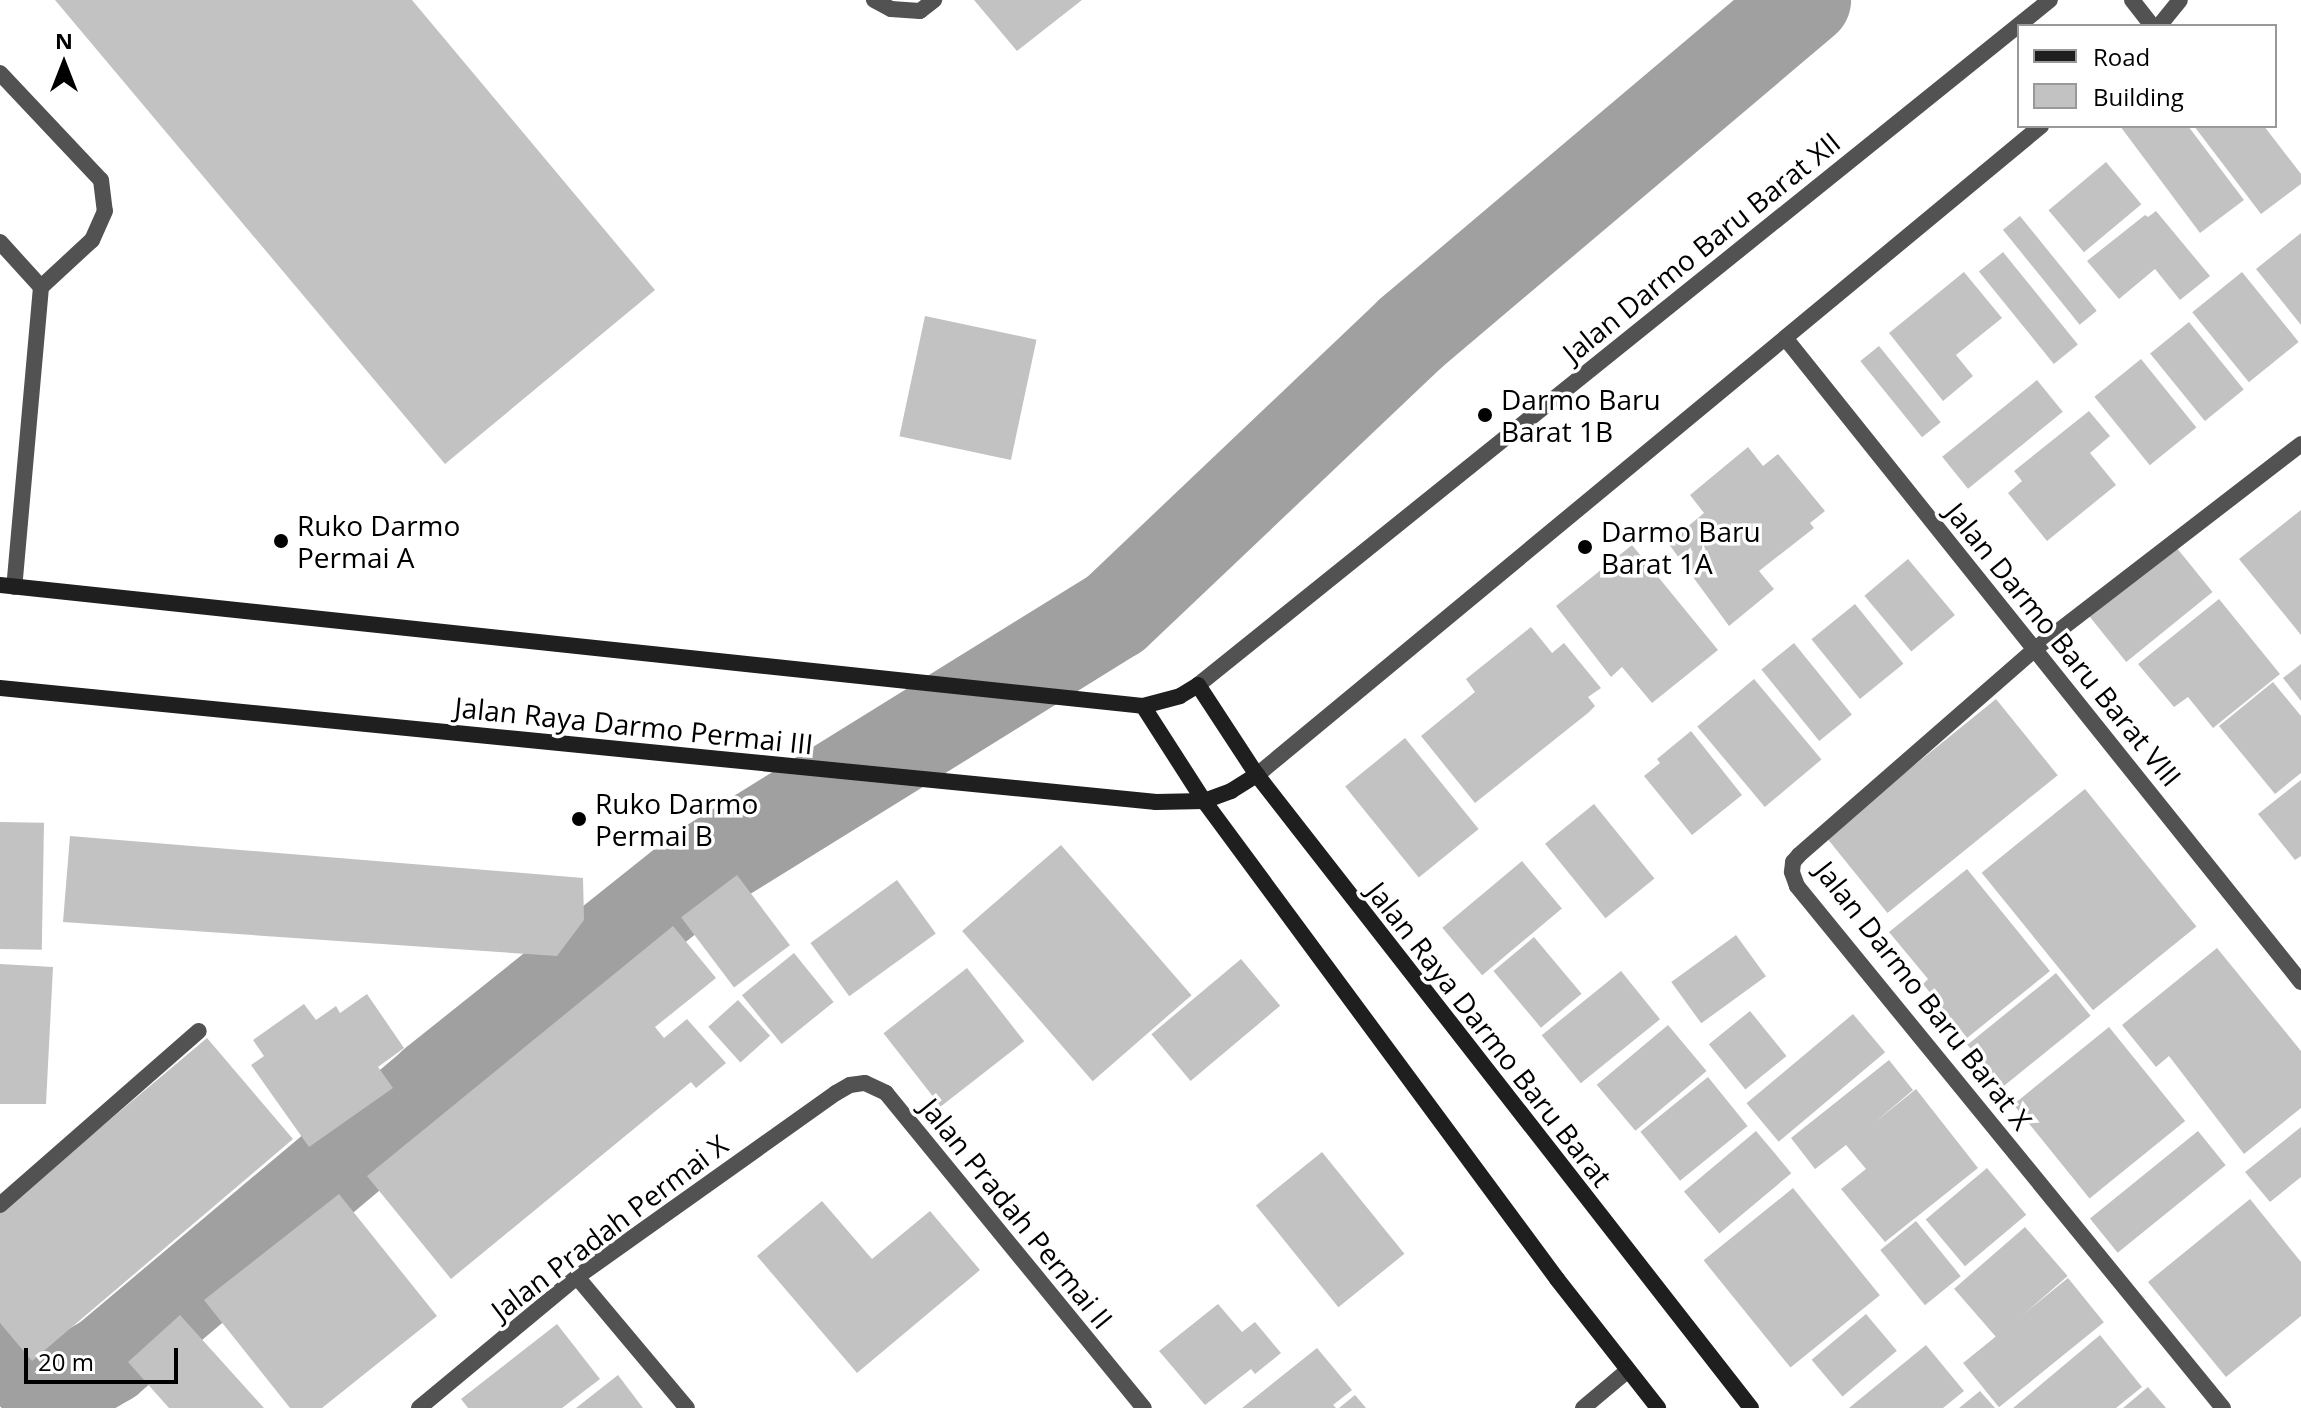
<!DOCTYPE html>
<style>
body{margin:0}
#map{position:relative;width:2301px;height:1408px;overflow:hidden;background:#fff;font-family:"Open Sans",sans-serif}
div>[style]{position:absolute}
.river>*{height:92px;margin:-46px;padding:0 46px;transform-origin:46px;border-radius:46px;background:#a0a0a0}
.building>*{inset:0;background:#c2c2c2;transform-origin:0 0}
.service>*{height:16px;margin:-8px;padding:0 8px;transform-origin:8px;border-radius:8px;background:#525252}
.minor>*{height:16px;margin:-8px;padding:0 8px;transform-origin:8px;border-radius:8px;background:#525252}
.tertiary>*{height:16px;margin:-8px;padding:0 8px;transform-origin:8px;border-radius:8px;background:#525252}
.secondary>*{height:16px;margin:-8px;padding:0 8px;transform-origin:8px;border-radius:8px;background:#1f1f1f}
.dots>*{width:22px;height:22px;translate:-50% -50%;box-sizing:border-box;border:4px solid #fff;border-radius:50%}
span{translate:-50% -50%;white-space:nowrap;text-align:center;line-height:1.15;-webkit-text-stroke:7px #fff;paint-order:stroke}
.street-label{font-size:28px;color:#000}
.poi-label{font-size:28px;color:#000}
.left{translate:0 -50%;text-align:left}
.legend{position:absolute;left:2017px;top:24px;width:260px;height:104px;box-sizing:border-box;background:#fff;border:2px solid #999;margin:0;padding:10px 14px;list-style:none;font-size:24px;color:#000}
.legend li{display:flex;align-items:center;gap:16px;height:40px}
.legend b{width:40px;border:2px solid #999}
.north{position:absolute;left:24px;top:24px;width:80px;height:80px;-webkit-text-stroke:6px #fff;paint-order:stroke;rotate:0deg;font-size:22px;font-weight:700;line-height:32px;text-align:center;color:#000}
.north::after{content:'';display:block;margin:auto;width:28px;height:36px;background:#000;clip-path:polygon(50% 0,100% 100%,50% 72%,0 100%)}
.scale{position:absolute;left:24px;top:1348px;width:154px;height:36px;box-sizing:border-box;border:4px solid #000;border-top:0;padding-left:10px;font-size:24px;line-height:28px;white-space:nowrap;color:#000;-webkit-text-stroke:6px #fff;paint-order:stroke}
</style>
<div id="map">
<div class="river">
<i style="left:0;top:1340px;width:49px;rotate:45.8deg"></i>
<i style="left:34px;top:1375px;width:22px;rotate:21deg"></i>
<i style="left:55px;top:1383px;width:25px;rotate:-16deg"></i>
<i style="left:79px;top:1376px;width:34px;rotate:-30deg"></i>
<i style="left:108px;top:1359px;width:426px;rotate:-40.1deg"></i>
<i style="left:434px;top:1084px;width:347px;rotate:-38.6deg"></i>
<i style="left:705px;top:868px;width:482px;rotate:-31.8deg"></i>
<i style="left:1115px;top:614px;width:408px;rotate:-43.5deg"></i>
<i style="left:1411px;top:333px;width:516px;rotate:-40.2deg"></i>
</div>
<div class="building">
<i style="clip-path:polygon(55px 0,412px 0,655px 290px,445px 464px)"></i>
<i style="clip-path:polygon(974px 0,1082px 0,1017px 51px)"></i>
<i style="clip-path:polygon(2120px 126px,2188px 126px,2244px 200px,2200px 233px)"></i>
<i style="clip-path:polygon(2194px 126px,2264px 126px,2301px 174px,2301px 184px,2261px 214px)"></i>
<i style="left:2106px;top:162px;width:55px;height:75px;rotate:50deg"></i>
<i style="clip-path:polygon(2156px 211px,2210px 276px,2180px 300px,2155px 269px,2119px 299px,2087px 261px,2145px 215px,2148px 217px)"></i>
<i style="left:2020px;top:216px;width:122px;height:22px;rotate:51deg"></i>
<i style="clip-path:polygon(2301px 233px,2301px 325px,2256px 269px)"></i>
<i style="left:2003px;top:252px;width:119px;height:31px;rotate:51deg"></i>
<i style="clip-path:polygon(1964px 272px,2002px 318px,1956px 355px,1973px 376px,1943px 401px,1889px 333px)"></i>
<i style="left:2242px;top:272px;width:90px;height:64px;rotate:51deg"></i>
<i style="left:925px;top:316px;width:114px;height:123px;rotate:12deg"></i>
<i style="left:2189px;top:322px;width:87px;height:50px;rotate:51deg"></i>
<i style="left:1879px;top:346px;width:98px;height:24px;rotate:51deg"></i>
<i style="left:2141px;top:359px;width:88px;height:60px;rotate:51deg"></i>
<i style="left:2037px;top:380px;width:41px;height:122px;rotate:51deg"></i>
<i style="clip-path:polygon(2089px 411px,2110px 436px,2090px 453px,2116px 485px,2047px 541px,2008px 493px,2022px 481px,2014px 471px)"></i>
<i style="clip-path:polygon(1748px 447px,1763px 466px,1778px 454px,1825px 511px,1810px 523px,1814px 528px,1759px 571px,1774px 589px,1729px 626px,1668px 543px,1704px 513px,1690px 495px)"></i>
<i style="clip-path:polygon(2301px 510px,2301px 635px,2239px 559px)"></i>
<i style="clip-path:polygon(1632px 545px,1718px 650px,1652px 703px,1622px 667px,1611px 677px,1556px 606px)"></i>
<i style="left:2176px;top:547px;width:58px;height:111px;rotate:51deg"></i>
<i style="left:1908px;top:559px;width:73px;height:57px;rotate:50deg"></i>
<i style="clip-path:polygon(2219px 599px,2280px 674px,2213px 728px,2188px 697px,2174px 707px,2138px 664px)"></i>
<i style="left:1855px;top:604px;width:77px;height:56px;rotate:51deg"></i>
<i style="clip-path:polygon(1531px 627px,1552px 653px,1564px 643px,1601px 688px,1588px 697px,1595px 706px,1588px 713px,1475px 803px,1421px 736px,1475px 692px,1466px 679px)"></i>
<i style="left:1794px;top:643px;width:92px;height:42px;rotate:51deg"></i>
<i style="clip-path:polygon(2301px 664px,2301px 701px,2283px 678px)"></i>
<i style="left:1754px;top:679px;width:105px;height:74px;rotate:50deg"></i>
<i style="clip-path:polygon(2273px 682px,2301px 716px,2301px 773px,2275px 794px,2219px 726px)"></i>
<i style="left:1996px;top:699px;width:98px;height:219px;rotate:51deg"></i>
<i style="clip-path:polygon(1691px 731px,1742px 795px,1692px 835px,1644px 776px,1660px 763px,1657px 759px)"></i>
<i style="left:1405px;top:738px;width:117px;height:77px;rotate:51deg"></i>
<i style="clip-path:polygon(2301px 780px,2301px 856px,2295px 860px,2258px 814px)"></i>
<i style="left:2085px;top:789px;width:177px;height:133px;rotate:51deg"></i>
<i style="left:1594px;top:804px;width:96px;height:63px;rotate:51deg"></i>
<i style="left:0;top:822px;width:44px;height:127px;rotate:1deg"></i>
<i style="clip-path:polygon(70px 836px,583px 878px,584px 920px,557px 956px,63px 922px)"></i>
<i style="left:1061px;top:845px;width:199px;height:131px;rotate:49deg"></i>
<i style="left:1522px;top:861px;width:62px;height:104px;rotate:50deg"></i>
<i style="clip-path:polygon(1967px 869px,2050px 971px,1967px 1038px,1923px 984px,1928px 979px,1889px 932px)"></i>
<i style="left:737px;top:875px;width:88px;height:70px;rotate:53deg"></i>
<i style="left:897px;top:880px;width:66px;height:107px;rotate:54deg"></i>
<i style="clip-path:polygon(673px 926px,716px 978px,655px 1027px,664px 1038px,687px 1019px,726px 1063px,696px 1088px,691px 1082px,451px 1279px,367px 1176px)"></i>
<i style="left:1736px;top:935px;width:51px;height:80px;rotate:54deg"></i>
<i style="left:1534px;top:937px;width:74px;height:53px;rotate:50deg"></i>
<i style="clip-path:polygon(2217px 948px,2301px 1051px,2301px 1108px,2244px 1154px,2169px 1056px,2156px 1067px,2122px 1025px)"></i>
<i style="left:794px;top:953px;width:63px;height:67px;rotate:51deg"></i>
<i style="left:1241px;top:959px;width:61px;height:117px;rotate:50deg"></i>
<i style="clip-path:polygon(0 964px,53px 967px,46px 1104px,0 1104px)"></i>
<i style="left:967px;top:968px;width:93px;height:106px;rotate:52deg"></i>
<i style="left:1621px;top:971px;width:62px;height:102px;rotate:51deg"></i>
<i style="left:2056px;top:973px;width:55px;height:114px;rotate:51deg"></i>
<i style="clip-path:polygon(367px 994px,404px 1048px,378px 1067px,393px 1088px,309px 1147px,251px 1065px,264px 1056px,253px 1040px,304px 1004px,316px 1020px,336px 1006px,340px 1013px)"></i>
<i style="left:738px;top:1000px;width:48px;height:40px;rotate:48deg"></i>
<i style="left:1750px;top:1011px;width:58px;height:53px;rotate:51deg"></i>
<i style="left:1853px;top:1014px;width:50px;height:139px;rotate:50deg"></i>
<i style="left:1668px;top:1025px;width:60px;height:93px;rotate:50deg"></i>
<i style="left:2109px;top:1027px;width:121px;height:123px;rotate:51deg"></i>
<i style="clip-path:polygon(207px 1038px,293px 1139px,32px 1361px,0 1323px,0 1212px)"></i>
<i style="clip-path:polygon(1889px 1060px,1913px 1090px,1874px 1123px,1916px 1089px,1978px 1168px,1885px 1242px,1841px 1189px,1866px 1169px,1846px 1145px,1815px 1169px,1791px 1138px)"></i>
<i style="left:1708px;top:1077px;width:63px;height:87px;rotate:51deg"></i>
<i style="clip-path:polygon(2301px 1127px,2301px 1177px,2270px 1202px,2245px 1172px)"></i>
<i style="left:1756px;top:1131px;width:55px;height:94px;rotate:50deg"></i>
<i style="left:2198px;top:1131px;width:44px;height:139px;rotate:51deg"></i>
<i style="left:1322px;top:1152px;width:131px;height:85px;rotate:51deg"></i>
<i style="left:1987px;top:1168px;width:61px;height:80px;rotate:50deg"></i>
<i style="left:1793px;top:1188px;width:138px;height:115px;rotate:51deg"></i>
<i style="clip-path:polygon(339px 1194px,437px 1316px,322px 1408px,290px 1408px,204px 1300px)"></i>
<i style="clip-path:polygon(2250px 1199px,2301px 1262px,2301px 1316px,2226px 1377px,2148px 1282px)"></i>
<i style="clip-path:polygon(822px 1201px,872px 1259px,930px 1211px,980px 1270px,857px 1373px,757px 1256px)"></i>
<i style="left:1916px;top:1221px;width:71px;height:46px;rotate:51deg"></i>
<i style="left:2025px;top:1227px;width:65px;height:94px;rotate:49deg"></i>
<i style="left:2068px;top:1278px;width:57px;height:135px;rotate:51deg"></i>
<i style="clip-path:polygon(1218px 1304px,1242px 1332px,1255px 1322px,1281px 1353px,1255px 1374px,1251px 1369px,1205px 1405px,1159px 1351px)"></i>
<i style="left:1866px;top:1314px;width:48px;height:71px;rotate:50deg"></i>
<i style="clip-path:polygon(180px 1315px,264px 1408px,169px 1408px,128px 1362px)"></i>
<i style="clip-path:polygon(557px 1324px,600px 1379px,562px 1408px,468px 1408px,461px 1399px)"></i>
<i style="clip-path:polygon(2100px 1335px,2142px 1387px,2116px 1408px,2013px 1408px)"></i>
<i style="clip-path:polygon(1926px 1345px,1964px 1391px,1943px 1408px,1849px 1408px)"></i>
<i style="clip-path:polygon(1317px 1348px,1352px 1390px,1333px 1405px,1336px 1408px,1242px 1408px)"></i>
<i style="clip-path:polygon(618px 1375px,643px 1408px,576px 1408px)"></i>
<i style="clip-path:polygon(2148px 1387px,2166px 1408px,2123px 1408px)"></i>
<i style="clip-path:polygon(1980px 1391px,1995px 1408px,1959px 1408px)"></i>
<i style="clip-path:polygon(1355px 1395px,1366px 1408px,1339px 1408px)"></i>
</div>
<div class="service">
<i style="left:874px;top:0;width:19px;rotate:28deg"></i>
<i style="left:891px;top:9px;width:29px;rotate:4deg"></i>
<i style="left:920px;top:11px;width:18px;rotate:-38deg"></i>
<i style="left:0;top:73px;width:147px;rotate:46.7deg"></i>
<i style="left:101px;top:180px;width:31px;rotate:83deg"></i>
<i style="left:105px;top:211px;width:32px;rotate:114deg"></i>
<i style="left:92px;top:240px;width:69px;rotate:137.3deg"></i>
<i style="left:41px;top:287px;width:301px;rotate:95.1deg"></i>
<i style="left:0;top:242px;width:61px;rotate:47.7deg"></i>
</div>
<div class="minor">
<i style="left:1786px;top:339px;width:824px;rotate:51.31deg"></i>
<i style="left:0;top:1205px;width:264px;rotate:-41.2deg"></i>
<i style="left:577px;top:1277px;width:171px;rotate:50deg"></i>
<i style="left:419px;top:1408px;width:205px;rotate:-39.7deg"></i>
<i style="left:577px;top:1277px;width:318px;rotate:-35.4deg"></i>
<i style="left:836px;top:1093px;width:16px;rotate:-30deg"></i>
<i style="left:850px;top:1085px;width:15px;rotate:-8deg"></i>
<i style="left:865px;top:1083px;width:23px;rotate:25deg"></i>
<i style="left:886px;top:1093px;width:407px;rotate:50.7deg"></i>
<i style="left:1583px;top:1408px;width:57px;rotate:-40.1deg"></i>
<i style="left:2223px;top:1408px;width:674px;rotate:-129.22deg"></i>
<i style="left:1797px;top:886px;width:15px;rotate:-110deg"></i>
<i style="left:1792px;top:872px;width:10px;rotate:-84deg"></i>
<i style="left:1793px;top:862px;width:9px;rotate:-49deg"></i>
<i style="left:1799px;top:855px;width:313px;rotate:-41.1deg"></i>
<i style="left:2035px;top:649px;width:336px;rotate:-37.6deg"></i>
</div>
<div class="tertiary">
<i style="left:2132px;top:0;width:33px;rotate:52deg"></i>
<i style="left:2159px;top:26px;width:33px;rotate:-51deg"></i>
<i style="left:1198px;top:685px;width:1093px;rotate:-38.8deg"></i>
<i style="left:1257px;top:775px;width:1018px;rotate:-39.62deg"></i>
</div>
<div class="secondary">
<i style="left:0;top:585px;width:1149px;rotate:6.04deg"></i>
<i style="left:1143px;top:706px;width:38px;rotate:-15deg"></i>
<i style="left:1180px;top:696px;width:21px;rotate:-31deg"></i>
<i style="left:1198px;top:685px;width:108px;rotate:56.8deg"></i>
<i style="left:1257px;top:775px;width:803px;rotate:52.03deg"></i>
<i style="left:0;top:688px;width:1162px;rotate:5.63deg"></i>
<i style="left:1156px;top:802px;width:48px;rotate:-1.2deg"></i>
<i style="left:1204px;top:801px;width:29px;rotate:-20deg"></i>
<i style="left:1231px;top:791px;width:31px;rotate:-32deg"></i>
<i style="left:1143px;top:706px;width:113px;rotate:57.3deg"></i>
<i style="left:1204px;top:801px;width:594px;rotate:53.55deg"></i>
<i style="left:1557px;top:1279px;width:164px;rotate:51.9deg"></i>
</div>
<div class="dots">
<i style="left:1485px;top:415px;background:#000"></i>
<i style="left:281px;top:541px;background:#000"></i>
<i style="left:1585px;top:547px;background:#000"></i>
<i style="left:579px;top:819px;background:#000"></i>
</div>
<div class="street-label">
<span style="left:1701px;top:247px;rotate:-39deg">Jalan Darmo Baru Barat XII</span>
<span style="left:2064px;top:644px;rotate:51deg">Jalan Darmo Baru Barat VIII</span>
<span style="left:634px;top:725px;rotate:6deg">Jalan Raya Darmo Permai III</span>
<span style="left:1924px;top:995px;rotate:52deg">Jalan Darmo Baru Barat X</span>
<span style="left:1490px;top:1034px;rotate:52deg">Jalan Raya Darmo Baru Barat</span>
<span style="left:1017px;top:1213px;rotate:51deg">Jalan Pradah Permai II</span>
<span style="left:609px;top:1227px;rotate:-37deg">Jalan Pradah Permai X</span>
</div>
<div class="poi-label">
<span class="left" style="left:1501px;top:415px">Darmo Baru<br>Barat 1B</span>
<span class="left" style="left:297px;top:541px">Ruko Darmo<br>Permai A</span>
<span class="left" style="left:1601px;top:547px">Darmo Baru<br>Barat 1A</span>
<span class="left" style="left:595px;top:819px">Ruko Darmo<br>Permai B</span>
</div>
<ul class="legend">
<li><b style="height:10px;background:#1f1f1f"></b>Road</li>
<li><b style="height:22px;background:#c2c2c2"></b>Building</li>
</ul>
<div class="north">N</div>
<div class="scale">20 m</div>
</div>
